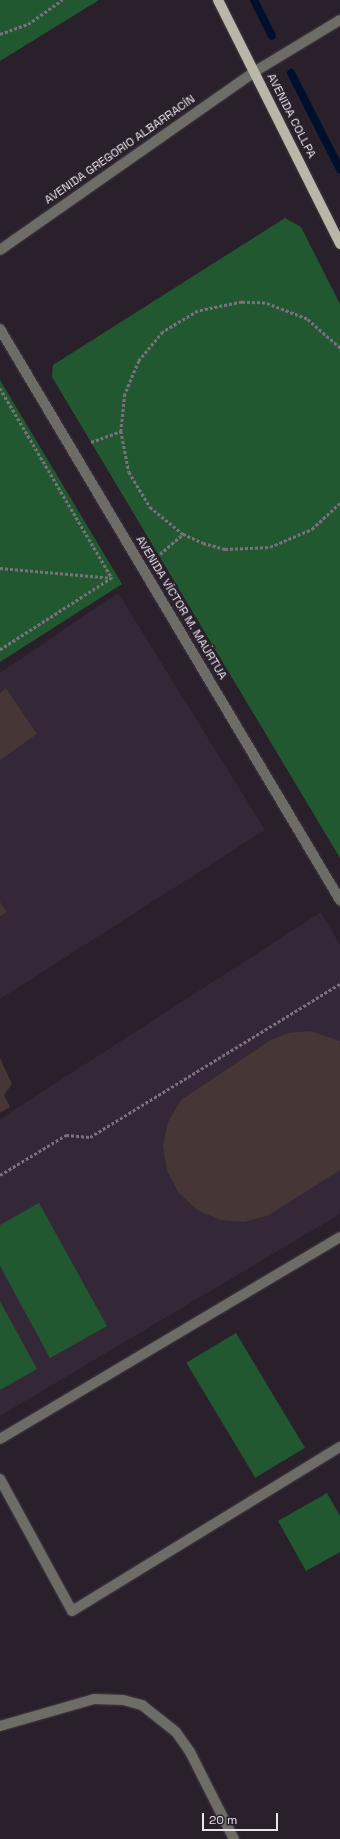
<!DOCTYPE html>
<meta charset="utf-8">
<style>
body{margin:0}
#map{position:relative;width:340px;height:1839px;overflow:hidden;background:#29202b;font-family:"Space Grotesk",sans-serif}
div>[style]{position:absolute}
.built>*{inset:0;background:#342737}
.green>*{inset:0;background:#225830;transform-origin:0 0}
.stream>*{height:8px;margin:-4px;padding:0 4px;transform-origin:4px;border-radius:4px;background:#00102c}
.building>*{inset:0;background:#463635}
.path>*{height:2.5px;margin-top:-1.25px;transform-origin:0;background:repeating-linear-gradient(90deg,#79717b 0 3px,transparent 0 5px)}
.roads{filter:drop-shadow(0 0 1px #443b46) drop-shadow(0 0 1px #443b46)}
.minor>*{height:10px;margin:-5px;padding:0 5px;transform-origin:5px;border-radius:5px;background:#6e6c66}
.major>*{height:10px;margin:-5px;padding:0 5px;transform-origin:5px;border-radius:5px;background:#bab6a8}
span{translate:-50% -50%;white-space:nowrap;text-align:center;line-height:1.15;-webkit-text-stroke:3px #29202b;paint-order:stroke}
.street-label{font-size:12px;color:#eae4eb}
.scale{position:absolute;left:202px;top:1813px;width:76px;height:18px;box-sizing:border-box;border:2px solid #eae4eb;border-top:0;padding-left:5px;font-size:12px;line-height:14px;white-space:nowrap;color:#eae4eb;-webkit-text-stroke:3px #29202b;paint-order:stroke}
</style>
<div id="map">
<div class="built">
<i style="clip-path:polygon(118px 593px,265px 830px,0 999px,0 673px)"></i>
<i style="clip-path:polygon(321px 912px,340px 945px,340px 1214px,0 1416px,0 1119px)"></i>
</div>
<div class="green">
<i style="clip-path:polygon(0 0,99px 0,0 61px)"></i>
<i style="clip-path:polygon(285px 218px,301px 227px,340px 304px,340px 858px,52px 377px,53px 365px)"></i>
<i style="clip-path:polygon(0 380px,122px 584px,0 662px)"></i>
<i style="clip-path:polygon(39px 1203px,107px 1326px,50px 1358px,0 1266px,0 1225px)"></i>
<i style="clip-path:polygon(0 1301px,37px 1369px,0 1390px)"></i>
<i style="left:236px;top:1333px;width:134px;height:58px;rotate:59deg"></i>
<i style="clip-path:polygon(327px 1493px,340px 1516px,340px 1552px,306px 1571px,278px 1521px)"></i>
</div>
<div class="stream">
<i style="left:254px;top:0;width:40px;rotate:63.4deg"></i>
<i style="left:291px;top:73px;width:108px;rotate:63deg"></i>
</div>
<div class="building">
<i style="clip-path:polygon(6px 688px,37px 734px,0 760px,0 693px)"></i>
<i style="clip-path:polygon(0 902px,7px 912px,0 916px)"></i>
<i style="clip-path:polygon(310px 1031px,340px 1041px,340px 1170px,269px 1215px,244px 1222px,220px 1220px,197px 1210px,179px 1193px,167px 1171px,163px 1146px,168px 1122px,181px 1100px,269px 1041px,288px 1033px)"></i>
<i style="clip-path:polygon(0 1058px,12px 1084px,4px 1095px,10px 1107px,0 1113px)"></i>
</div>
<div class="path">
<i style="left:0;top:34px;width:30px;rotate:-20deg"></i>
<i style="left:28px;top:24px;width:42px;rotate:-35.2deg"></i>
<i style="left:340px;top:348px;width:44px;rotate:-138.7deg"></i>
<i style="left:307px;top:319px;width:45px;rotate:-159.1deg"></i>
<i style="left:265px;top:303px;width:23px;rotate:-178deg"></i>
<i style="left:242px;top:302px;width:45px;rotate:168.4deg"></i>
<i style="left:198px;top:311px;width:41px;rotate:149deg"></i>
<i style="left:163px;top:332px;width:38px;rotate:130deg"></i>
<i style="left:139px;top:361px;width:36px;rotate:113deg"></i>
<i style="left:125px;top:394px;width:37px;rotate:96deg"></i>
<i style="left:121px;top:431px;width:42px;rotate:79deg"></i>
<i style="left:129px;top:472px;width:41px;rotate:59deg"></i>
<i style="left:150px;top:507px;width:43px;rotate:39.3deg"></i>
<i style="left:183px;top:534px;width:22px;rotate:24deg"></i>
<i style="left:203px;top:543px;width:23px;rotate:15deg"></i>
<i style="left:225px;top:549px;width:45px;rotate:-2.5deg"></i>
<i style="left:270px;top:547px;width:46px;rotate:-23.2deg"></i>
<i style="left:312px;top:529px;width:38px;rotate:-43deg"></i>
<i style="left:0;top:388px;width:221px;rotate:59.5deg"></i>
<i style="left:112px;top:578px;width:133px;rotate:147.3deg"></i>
<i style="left:91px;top:442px;width:32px;rotate:-20deg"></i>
<i style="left:160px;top:554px;width:30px;rotate:-41deg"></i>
<i style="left:0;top:568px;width:111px;rotate:5.1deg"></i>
<i style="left:0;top:1175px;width:77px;rotate:-31.2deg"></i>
<i style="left:66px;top:1135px;width:24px;rotate:5deg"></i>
<i style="left:90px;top:1137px;width:293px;rotate:-31.5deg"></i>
</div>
<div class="roads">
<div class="minor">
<i style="left:0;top:250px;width:310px;rotate:-35deg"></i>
<i style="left:254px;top:72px;width:100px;rotate:-31.2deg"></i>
<i style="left:0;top:329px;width:665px;rotate:59.23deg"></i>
<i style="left:0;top:1439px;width:395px;rotate:-30.7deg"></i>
<i style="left:0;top:1479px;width:150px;rotate:61.4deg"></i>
<i style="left:72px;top:1611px;width:314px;rotate:-31.5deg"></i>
<i style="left:0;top:1726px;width:98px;rotate:-16deg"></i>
<i style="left:94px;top:1699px;width:29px;rotate:2deg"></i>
<i style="left:123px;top:1700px;width:20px;rotate:15deg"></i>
<i style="left:142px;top:1705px;width:43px;rotate:38.5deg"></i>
<i style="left:176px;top:1732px;width:24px;rotate:55deg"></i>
<i style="left:190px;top:1752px;width:97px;rotate:63.2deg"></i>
</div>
<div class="major">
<i style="left:218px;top:0;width:273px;rotate:63.4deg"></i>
</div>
</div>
<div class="street-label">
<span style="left:291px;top:116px;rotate:63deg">AVENIDA COLLPA</span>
<span style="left:120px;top:150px;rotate:-35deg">AVENIDA GREGORIO ALBARRACÍN</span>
<span style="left:181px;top:608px;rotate:59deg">AVENIDA VÍCTOR M. MAÚRTUA</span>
</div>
<div class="scale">20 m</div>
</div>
